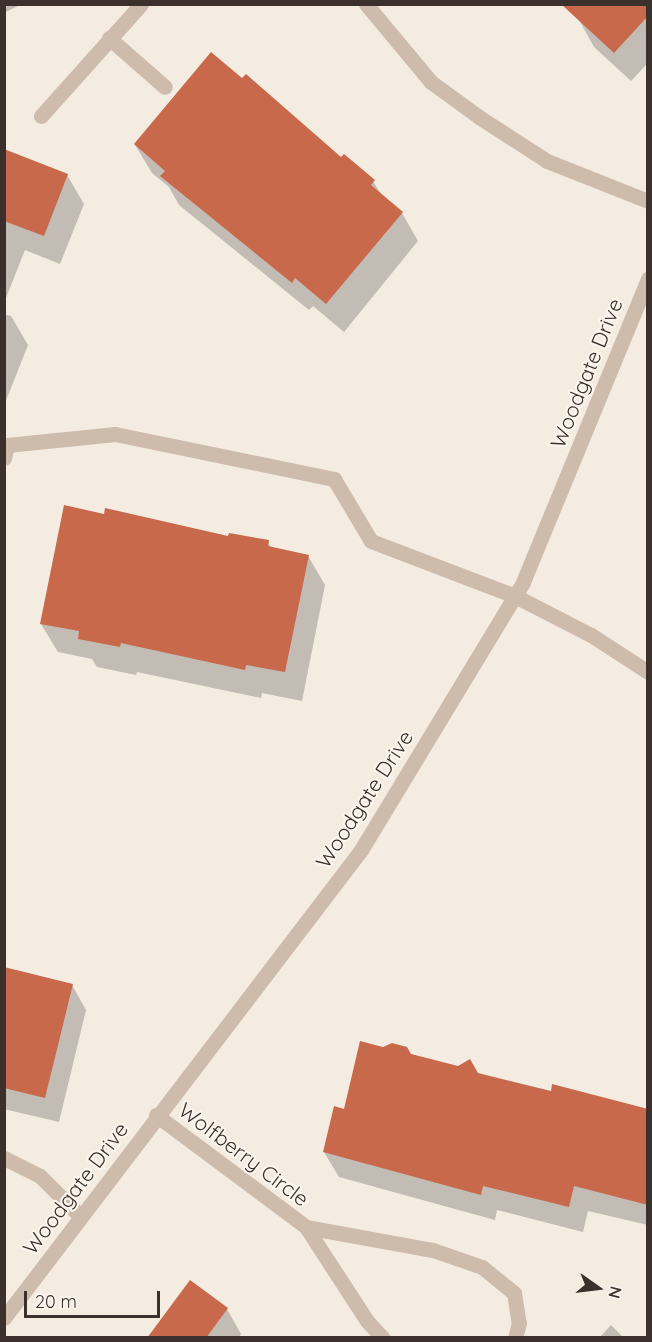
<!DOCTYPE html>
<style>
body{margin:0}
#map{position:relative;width:652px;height:1342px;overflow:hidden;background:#f4ebe1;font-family:Quicksand,sans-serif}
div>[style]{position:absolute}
.shadow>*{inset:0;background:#0003}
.building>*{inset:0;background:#c8694b}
.lane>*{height:15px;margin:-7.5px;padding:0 7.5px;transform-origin:7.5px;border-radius:7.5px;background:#cdbbac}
.street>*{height:15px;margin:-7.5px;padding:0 7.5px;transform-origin:7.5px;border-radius:7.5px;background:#cdbbac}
span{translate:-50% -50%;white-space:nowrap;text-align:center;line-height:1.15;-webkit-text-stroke:4.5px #fbf5ee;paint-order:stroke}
.street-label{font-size:21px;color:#3b302b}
.frame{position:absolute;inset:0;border:6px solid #3b302b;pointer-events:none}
.north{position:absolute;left:568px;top:1258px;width:60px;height:60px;-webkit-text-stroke:4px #fbf5ee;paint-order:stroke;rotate:104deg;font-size:16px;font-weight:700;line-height:24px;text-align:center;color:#3b302b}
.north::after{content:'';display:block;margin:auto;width:21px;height:27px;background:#3b302b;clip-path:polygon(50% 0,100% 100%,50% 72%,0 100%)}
.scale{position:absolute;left:24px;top:1291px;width:136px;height:27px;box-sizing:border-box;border:3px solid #3b302b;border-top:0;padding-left:8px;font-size:18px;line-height:21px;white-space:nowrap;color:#3b302b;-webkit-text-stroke:4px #fbf5ee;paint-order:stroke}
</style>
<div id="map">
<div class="shadow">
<i style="clip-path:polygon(4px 4px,17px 4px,18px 6px,4px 13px)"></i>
<i style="clip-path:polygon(648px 4px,648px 63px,631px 81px,594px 47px,578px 18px)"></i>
<i style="clip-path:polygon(135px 145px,341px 159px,373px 181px,382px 196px,402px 213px,418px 241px,344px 332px,313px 306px,309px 310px,179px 205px,169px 187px,152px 173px)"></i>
<i style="clip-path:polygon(4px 151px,67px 175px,84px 204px,60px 264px,25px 250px,4px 303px)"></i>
<i style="clip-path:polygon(4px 314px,11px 316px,28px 345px,5px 403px)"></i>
<i style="clip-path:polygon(229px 538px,268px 542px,272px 549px,308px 556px,325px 585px,302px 701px,262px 693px,261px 698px,137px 672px,136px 675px,97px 667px,92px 659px,58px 652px,41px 624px)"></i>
<i style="clip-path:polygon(4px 969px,72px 985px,86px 1010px,59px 1122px,4px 1109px)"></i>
<i style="clip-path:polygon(410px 1056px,552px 1093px,648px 1110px,648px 1225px,588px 1211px,583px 1232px,497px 1210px,495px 1220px,339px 1177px,324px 1152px,345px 1111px)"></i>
<i style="clip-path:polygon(227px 1309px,241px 1334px,239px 1338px,149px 1338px)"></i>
<i style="clip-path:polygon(611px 1325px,624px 1338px,599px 1338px)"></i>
</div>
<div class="building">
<i style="clip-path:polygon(561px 4px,648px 4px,648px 16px,614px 53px)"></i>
<i style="clip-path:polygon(211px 52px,242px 78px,246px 74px,341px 157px,344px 154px,375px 180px,371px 185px,403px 212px,326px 304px,295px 278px,292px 283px,160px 176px,165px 171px,134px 144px)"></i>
<i style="clip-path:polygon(4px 149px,68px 174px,44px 236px,4px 221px)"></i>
<i style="clip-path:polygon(64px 505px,104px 514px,105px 508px,228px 536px,229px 533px,269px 540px,268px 546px,309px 555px,285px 672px,246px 665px,245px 670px,121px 643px,120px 647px,78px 639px,79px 631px,40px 624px)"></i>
<i style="clip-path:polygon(4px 967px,73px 984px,45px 1098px,4px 1088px)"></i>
<i style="clip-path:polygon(360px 1041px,383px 1047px,392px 1043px,407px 1047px,411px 1054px,458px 1066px,470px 1059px,478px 1073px,551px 1091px,552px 1084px,648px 1109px,648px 1205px,574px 1186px,569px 1207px,483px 1186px,481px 1195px,323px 1152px,334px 1106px,344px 1109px)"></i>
<i style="clip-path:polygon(190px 1280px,228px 1308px,206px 1338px,147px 1338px)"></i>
</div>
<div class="lane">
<i style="left:109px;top:38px;width:74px;rotate:41.2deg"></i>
<i style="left:41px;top:116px;width:150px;rotate:-48.2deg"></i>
<i style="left:4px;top:458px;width:13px;rotate:-77deg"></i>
<i style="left:7px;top:445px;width:109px;rotate:-5.8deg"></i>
<i style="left:115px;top:434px;width:224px;rotate:11.6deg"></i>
<i style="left:334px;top:479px;width:72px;rotate:59.2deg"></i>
<i style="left:371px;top:541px;width:154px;rotate:20.9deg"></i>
<i style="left:515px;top:596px;width:85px;rotate:27.2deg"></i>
<i style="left:591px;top:635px;width:68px;rotate:33deg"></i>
<i style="left:156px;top:1115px;width:187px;rotate:36.7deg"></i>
<i style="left:306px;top:1227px;width:112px;rotate:57deg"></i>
<i style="left:367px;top:1321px;width:23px;rotate:47deg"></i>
<i style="left:4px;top:1158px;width:40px;rotate:26.6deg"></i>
<i style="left:40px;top:1176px;width:55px;rotate:45deg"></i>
<i style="left:306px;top:1227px;width:129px;rotate:10.3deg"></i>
<i style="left:433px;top:1250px;width:52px;rotate:19.1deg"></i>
<i style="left:482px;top:1267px;width:41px;rotate:39.1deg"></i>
<i style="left:514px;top:1293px;width:30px;rotate:81deg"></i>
<i style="left:519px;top:1323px;width:16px;rotate:105deg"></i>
</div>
<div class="street">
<i style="left:366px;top:4px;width:102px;rotate:50.2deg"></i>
<i style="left:431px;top:82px;width:59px;rotate:36.1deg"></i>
<i style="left:479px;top:117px;width:81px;rotate:32.9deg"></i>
<i style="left:547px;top:161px;width:109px;rotate:21.6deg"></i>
<i style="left:4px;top:1318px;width:589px;rotate:-52.66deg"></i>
<i style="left:361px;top:850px;width:313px;rotate:-58.8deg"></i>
<i style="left:523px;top:582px;width:328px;rotate:-67.6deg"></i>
</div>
<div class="street-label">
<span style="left:586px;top:373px;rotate:-68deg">Woodgate Drive</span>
<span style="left:364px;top:799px;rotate:-57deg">Woodgate Drive</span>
<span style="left:244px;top:1154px;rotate:37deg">Wolfberry Circle</span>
<span style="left:75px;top:1188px;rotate:-53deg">Woodgate Drive</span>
</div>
<div class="frame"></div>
<div class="north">N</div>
<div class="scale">20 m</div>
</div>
